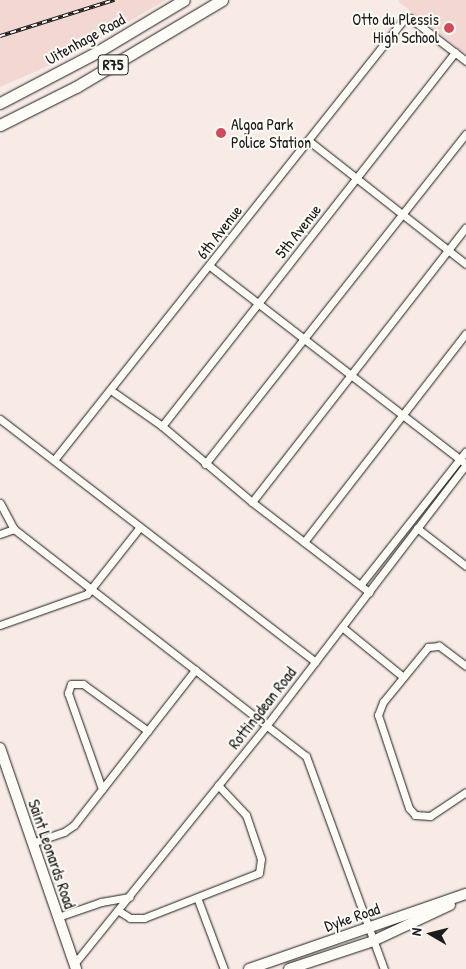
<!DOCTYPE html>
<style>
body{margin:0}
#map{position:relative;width:466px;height:969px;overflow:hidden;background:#f8ebe6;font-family:"Patrick Hand",sans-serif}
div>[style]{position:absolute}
.built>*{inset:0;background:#f2d7d2}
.roads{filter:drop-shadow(0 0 1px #1c1c1c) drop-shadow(0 0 1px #1c1c1c)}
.street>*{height:7px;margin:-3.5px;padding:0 3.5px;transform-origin:3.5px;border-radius:3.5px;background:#fdfcf7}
.secondary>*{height:10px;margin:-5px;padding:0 5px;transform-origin:5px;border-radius:5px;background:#fdfcf7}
.primary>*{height:11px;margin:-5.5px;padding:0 5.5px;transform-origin:5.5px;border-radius:5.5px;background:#fdfcf7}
.rail>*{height:4px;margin-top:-2px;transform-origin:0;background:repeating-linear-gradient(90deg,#fdfcf7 0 5.5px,#1c1c1c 0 11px);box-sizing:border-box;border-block:1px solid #1c1c1c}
.dots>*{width:14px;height:14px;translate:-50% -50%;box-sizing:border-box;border:2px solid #fdfcf7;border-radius:50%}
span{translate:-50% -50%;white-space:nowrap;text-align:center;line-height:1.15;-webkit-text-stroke:4px #fdfcf7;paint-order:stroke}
.shield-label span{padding:1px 4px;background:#fdfcf7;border:1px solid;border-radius:4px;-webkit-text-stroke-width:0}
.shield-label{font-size:15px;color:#1c1c1c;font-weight:700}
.poi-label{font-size:16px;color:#1c1c1c}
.right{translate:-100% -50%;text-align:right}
.left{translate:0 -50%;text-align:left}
.street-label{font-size:16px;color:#1c1c1c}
.north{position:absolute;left:406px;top:909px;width:50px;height:50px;-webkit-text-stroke:4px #fdfcf7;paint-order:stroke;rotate:278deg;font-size:14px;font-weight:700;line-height:20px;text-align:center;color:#1c1c1c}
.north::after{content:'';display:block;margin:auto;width:18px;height:22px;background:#1c1c1c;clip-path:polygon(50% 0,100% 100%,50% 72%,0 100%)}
</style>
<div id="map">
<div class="built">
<i style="clip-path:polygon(0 0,166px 0,64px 59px,0 87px)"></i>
<i style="clip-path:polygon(398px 0,466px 0,466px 54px,399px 2px)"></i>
</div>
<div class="roads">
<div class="street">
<i style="left:309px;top:141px;width:199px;rotate:38.1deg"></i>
<i style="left:112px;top:391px;width:61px;rotate:35deg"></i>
<i style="left:162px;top:426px;width:118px;rotate:40.2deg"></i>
<i style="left:252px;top:502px;width:148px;rotate:37.6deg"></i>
<i style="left:0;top:419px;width:398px;rotate:37.6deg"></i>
<i style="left:162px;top:426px;width:475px;rotate:-51.9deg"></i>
<i style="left:54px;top:460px;width:563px;rotate:-51.56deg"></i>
<i style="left:404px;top:19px;width:6px;rotate:-9deg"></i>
<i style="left:410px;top:18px;width:71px;rotate:37.5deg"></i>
<i style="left:205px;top:464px;width:421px;rotate:-51.7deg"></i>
<i style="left:252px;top:502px;width:348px;rotate:-52.1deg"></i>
<i style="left:0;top:503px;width:30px;rotate:62deg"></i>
<i style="left:14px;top:529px;width:370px;rotate:37.9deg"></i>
<i style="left:306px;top:756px;width:227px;rotate:69.9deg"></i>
<i style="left:417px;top:528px;width:62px;rotate:37.8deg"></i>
<i style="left:0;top:534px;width:15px;rotate:-20deg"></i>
<i style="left:304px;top:542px;width:264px;rotate:-52.2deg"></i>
<i style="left:361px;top:584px;width:169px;rotate:-51.7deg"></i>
<i style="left:0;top:625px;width:92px;rotate:-19.6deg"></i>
<i style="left:87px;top:594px;width:85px;rotate:-51.7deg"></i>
<i style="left:342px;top:627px;width:77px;rotate:39.2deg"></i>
<i style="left:466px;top:666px;width:34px;rotate:-143deg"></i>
<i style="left:439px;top:646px;width:11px;rotate:175deg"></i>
<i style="left:428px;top:647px;width:71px;rotate:129.3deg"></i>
<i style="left:383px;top:702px;width:14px;rotate:111deg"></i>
<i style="left:378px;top:715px;width:98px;rotate:71.6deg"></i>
<i style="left:409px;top:808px;width:9px;rotate:49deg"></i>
<i style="left:415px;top:815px;width:15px;rotate:4deg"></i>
<i style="left:430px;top:816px;width:43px;rotate:-33.7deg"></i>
<i style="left:102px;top:789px;width:102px;rotate:-109.5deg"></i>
<i style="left:68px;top:693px;width:9px;rotate:-72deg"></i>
<i style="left:71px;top:684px;width:12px"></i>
<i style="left:83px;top:684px;width:80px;rotate:35.9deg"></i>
<i style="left:32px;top:843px;width:34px;rotate:-19deg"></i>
<i style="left:64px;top:832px;width:12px;rotate:-35deg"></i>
<i style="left:74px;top:825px;width:197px;rotate:-52deg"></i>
<i style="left:198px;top:900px;width:74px;rotate:69.4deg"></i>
<i style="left:119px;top:911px;width:13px;rotate:32deg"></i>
<i style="left:130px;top:918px;width:14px"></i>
<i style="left:144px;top:918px;width:123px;rotate:-21.4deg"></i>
<i style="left:259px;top:873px;width:14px;rotate:-82deg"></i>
<i style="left:261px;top:859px;width:46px;rotate:-108.8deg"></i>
<i style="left:246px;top:815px;width:41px;rotate:-133deg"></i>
<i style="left:58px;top:917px;width:46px;rotate:-19.2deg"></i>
<i style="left:101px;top:902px;width:29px;rotate:-10deg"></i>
<i style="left:74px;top:964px;width:306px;rotate:-51.1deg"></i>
<i style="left:266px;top:726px;width:330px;rotate:-52.6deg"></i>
<i style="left:466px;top:464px;width:324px;rotate:-142.3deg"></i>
</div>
<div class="secondary">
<i style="left:0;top:748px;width:234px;rotate:71deg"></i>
<i style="left:249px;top:969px;width:230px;rotate:-19.1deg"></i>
<i style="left:289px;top:969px;width:89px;rotate:-18.4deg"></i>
<i style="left:373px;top:941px;width:85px;rotate:-25.1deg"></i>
</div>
<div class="primary">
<i style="left:0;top:103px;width:110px;rotate:-27.7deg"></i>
<i style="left:97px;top:52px;width:101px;rotate:-30.9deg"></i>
<i style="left:0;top:125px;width:85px;rotate:-26.6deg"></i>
<i style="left:76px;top:87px;width:170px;rotate:-30.8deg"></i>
</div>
</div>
<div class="rail">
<i style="left:0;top:36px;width:120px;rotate:-17.5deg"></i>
</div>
<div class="dots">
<i style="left:449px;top:28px;background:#d1495b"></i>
<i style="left:221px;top:133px;background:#d1495b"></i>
</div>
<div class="shield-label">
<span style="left:113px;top:65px">R75</span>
</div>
<div class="poi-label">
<span class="right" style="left:439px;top:28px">Otto du Plessis<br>High School</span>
<span class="left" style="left:231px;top:133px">Algoa Park<br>Police Station</span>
</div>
<div class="street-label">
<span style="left:85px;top:39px;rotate:-29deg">Uitenhage Road</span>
<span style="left:298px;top:231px;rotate:-52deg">5th Avenue</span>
<span style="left:219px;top:232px;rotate:-52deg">6th Avenue</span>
<span style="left:262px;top:708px;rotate:-52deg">Rottingdean Road</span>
<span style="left:52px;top:854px;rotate:71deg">Saint Leonards Road</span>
<span style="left:352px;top:917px;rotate:-19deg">Dyke Road</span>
</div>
<div class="north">N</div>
</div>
